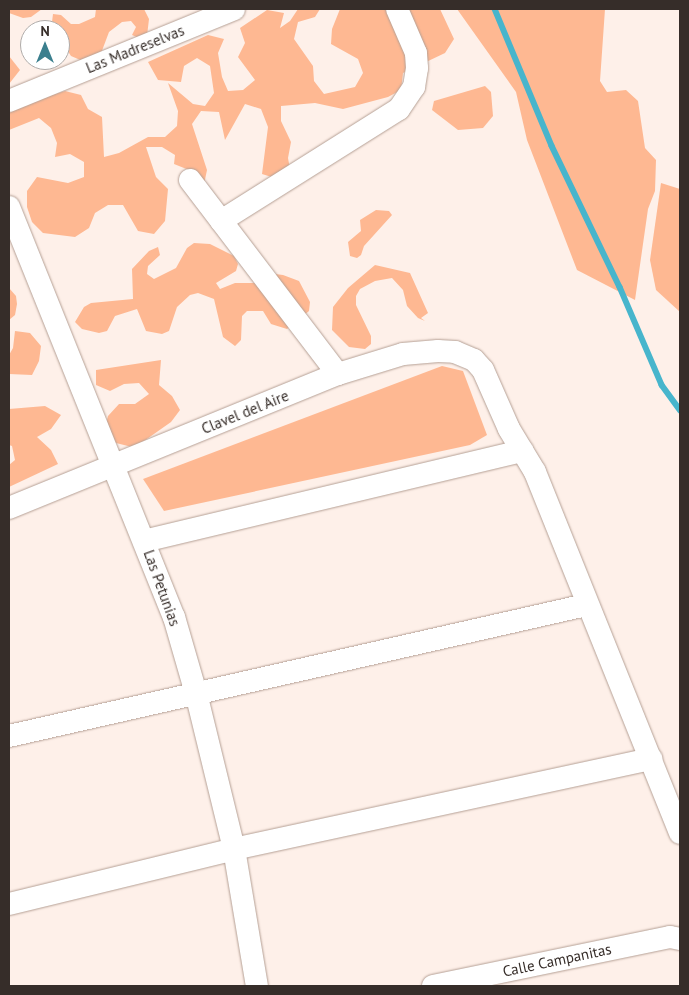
<!DOCTYPE html>
<style>
body{margin:0}
#map{position:relative;width:689px;height:995px;overflow:hidden;background:#fef0e9;font-family:"PT Sans",sans-serif}
div>[style]{position:absolute}
.green>*{inset:0;background:#feb892}
.stream>*{height:5.5px;margin:-2.75px;padding:0 2.75px;transform-origin:2.75px;border-radius:2.75px;background:#47b5cc}
.roads{filter:drop-shadow(0 0 1px #b5a095) drop-shadow(0 0 1px #b5a095)}
.minor>*{height:22px;margin:-11px;padding:0 11px;transform-origin:11px;border-radius:11px;background:#fff}
span{translate:-50% -50%;white-space:nowrap;text-align:center;line-height:1.15;-webkit-text-stroke:4.5px #fff;paint-order:stroke}
.street-label{font-size:15px;color:#362d29}
.frame{position:absolute;inset:0;border:10px solid #362d29;pointer-events:none}
.north{position:absolute;left:20px;top:20px;width:50px;height:50px;box-sizing:border-box;background:#fff;border:1px solid #afaba9;border-radius:50%;rotate:0deg;font-size:14px;font-weight:700;line-height:20px;text-align:center;color:#362d29}
.north::after{content:'';display:block;margin:auto;width:18px;height:22px;background:#3b7f8e;clip-path:polygon(50% 0,100% 100%,50% 72%,0 100%)}
</style>
<div id="map">
<div class="green">
<i style="clip-path:polygon(9px 9px,42px 9px,31px 17px,23px 18px,9px 13px)"></i>
<i style="clip-path:polygon(96px 9px,144px 9px,149px 19px,147px 36px,139px 38px,132px 35px,136px 27px,131px 21px,122px 22px,109px 32px,100px 56px,85px 62px,71px 56px,60px 39px,60px 30px,56px 30px,52px 22px,53px 14px,61px 15px,71px 24px,79px 24px,95px 17px)"></i>
<i style="clip-path:polygon(298px 9px,320px 9px,315px 17px,298px 22px,294px 39px,313px 66px,314px 81px,324px 94px,355px 87px,363px 73px,358px 59px,331px 44px,332px 29px,340px 9px,440px 9px,454px 39px,445px 53px,403px 73px,401px 90px,388px 97px,343px 109px,315px 103px,281px 106px,281px 121px,291px 142px,288px 158px,290px 169px,278px 179px,262px 174px,268px 127px,261px 109px,245px 104px,225px 140px,219px 112px,201px 111px,192px 124px,207px 170px,203px 189px,189px 170px,174px 164px,175px 155px,162px 147px,146px 147px,156px 177px,168px 189px,165px 221px,154px 234px,138px 231px,123px 205px,108px 205px,95px 213px,89px 228px,75px 237px,43px 233px,32px 222px,27px 207px,27px 191px,37px 177px,68px 183px,84px 177px,84px 162px,70px 154px,55px 157px,57px 143px,51px 128px,39px 118px,9px 130px,9px 108px,65px 91px,81px 95px,88px 109px,102px 117px,104px 157px,119px 153px,148px 137px,165px 137px,177px 126px,178px 111px,168px 83px,193px 104px,205px 106px,214px 93px,210px 66px,197px 58px,184px 66px,181px 82px,158px 80px,148px 62px,208px 35px,224px 39px,218px 53px,222px 77px,228px 91px,243px 90px,255px 80px,238px 57px,245px 43px,240px 28px,267px 10px,284px 13px,280px 28px,290px 21px)"></i>
<i style="clip-path:polygon(457px 9px,605px 9px,600px 81px,607px 92px,626px 90px,638px 101px,645px 148px,656px 160px,655px 191px,648px 209px,635px 300px,577px 270px,527px 140px,516px 92px)"></i>
<i style="clip-path:polygon(9px 56px,20px 70px,9px 84px)"></i>
<i style="clip-path:polygon(485px 86px,491px 92px,493px 116px,483px 128px,458px 130px,432px 110px,434px 101px)"></i>
<i style="clip-path:polygon(661px 183px,680px 189px,680px 312px,656px 290px,650px 260px)"></i>
<i style="clip-path:polygon(376px 210px,389px 211px,392px 215px,364px 246px,361px 255px,357px 258px,350px 256px,348px 242px,361px 231px,360px 220px)"></i>
<i style="clip-path:polygon(194px 243px,210px 244px,234px 256px,238px 264px,236px 271px,216px 283px,220px 289px,235px 283px,260px 283px,275px 274px,283px 275px,299px 281px,310px 302px,309px 311px,287px 329px,271px 324px,263px 311px,247px 311px,242px 316px,241px 340px,235px 346px,223px 337px,214px 299px,198px 293px,190px 295px,177px 307px,169px 331px,162px 334px,146px 331px,137px 309px,115px 316px,107px 331px,99px 333px,82px 329px,75px 322px,84px 307px,91px 303px,133px 299px,132px 269px,149px 251px,158px 247px,160px 255px,148px 266px,147px 274px,154px 279px,176px 268px,187px 248px)"></i>
<i style="clip-path:polygon(375px 265px,410px 273px,428px 313px,421px 318px,425px 321px,418px 318px,407px 306px,403px 290px,392px 278px,375px 281px,360px 289px,356px 296px,356px 305px,371px 336px,371px 344px,365px 349px,349px 347px,332px 330px,333px 307px,348px 288px)"></i>
<i style="clip-path:polygon(9px 288px,16px 296px,17px 304px,15px 315px,9px 320px)"></i>
<i style="clip-path:polygon(15px 331px,30px 333px,41px 346px,39px 361px,32px 375px,9px 374px,9px 355px,13px 348px)"></i>
<i style="clip-path:polygon(161px 360px,159px 385px,172px 396px,180px 410px,171px 422px,144px 441px,132px 447px,116px 443px,104px 432px,108px 416px,119px 404px,135px 404px,149px 394px,139px 383px,124px 384px,110px 391px,96px 385px,96px 370px)"></i>
<i style="clip-path:polygon(442px 366px,463px 371px,487px 435px,470px 445px,164px 511px,143px 479px)"></i>
<i style="clip-path:polygon(45px 406px,61px 415px,51px 429px,37px 437px,51px 450px,58px 464px,9px 487px,9px 465px,15px 460px,12px 446px,9px 445px,9px 409px)"></i>
</div>
<div class="stream">
<i style="left:495px;top:9px;width:148px;rotate:67.4deg"></i>
<i style="left:552px;top:146px;width:157px;rotate:64.3deg"></i>
<i style="left:620px;top:287px;width:107px;rotate:66.8deg"></i>
<i style="left:662px;top:385px;width:31px;rotate:54deg"></i>
</div>
<div class="roads">
<div class="minor">
<i style="left:9px;top:101px;width:243px;rotate:-22.2deg"></i>
<i style="left:190px;top:180px;width:244px;rotate:52.7deg"></i>
<i style="left:9px;top:207px;width:442px;rotate:68.1deg"></i>
<i style="left:174px;top:617px;width:79px;rotate:73.9deg"></i>
<i style="left:196px;top:693px;width:161px;rotate:76.3deg"></i>
<i style="left:234px;top:849px;width:139px;rotate:80.5deg"></i>
<i style="left:221px;top:221px;width:210px;rotate:-32.2deg"></i>
<i style="left:399px;top:109px;width:27px;rotate:-56deg"></i>
<i style="left:414px;top:87px;width:19px;rotate:-81deg"></i>
<i style="left:417px;top:68px;width:15px;rotate:-94deg"></i>
<i style="left:416px;top:53px;width:48px;rotate:-113.4deg"></i>
<i style="left:9px;top:508px;width:355px;rotate:-22.2deg"></i>
<i style="left:338px;top:374px;width:68px;rotate:-17.1deg"></i>
<i style="left:403px;top:354px;width:35px;rotate:-5deg"></i>
<i style="left:438px;top:351px;width:17px;rotate:3deg"></i>
<i style="left:455px;top:352px;width:21px;rotate:23deg"></i>
<i style="left:474px;top:360px;width:13px;rotate:48deg"></i>
<i style="left:483px;top:370px;width:64px;rotate:66.2deg"></i>
<i style="left:509px;top:429px;width:50px;rotate:58.8deg"></i>
<i style="left:535px;top:472px;width:389px;rotate:68.1deg"></i>
<i style="left:144px;top:541px;width:389px;rotate:-13.4deg"></i>
<i style="left:9px;top:736px;width:592px;rotate:-12.79deg"></i>
<i style="left:9px;top:904px;width:232px;rotate:-13.7deg"></i>
<i style="left:234px;top:849px;width:427px;rotate:-12.2deg"></i>
<i style="left:433px;top:986px;width:242px;rotate:-11.7deg"></i>
<i style="left:670px;top:937px;width:10px;rotate:11deg"></i>
</div>
</div>
<div class="street-label">
<span style="left:135px;top:49px;rotate:-22deg">Las Madreselvas</span>
<span style="left:245px;top:412px;rotate:-22deg">Clavel del Aire</span>
<span style="left:162px;top:588px;rotate:70deg">Las Petunias</span>
<span style="left:557px;top:960px;rotate:-12deg">Calle Campanitas</span>
</div>
<div class="frame"></div>
<div class="north">N</div>
</div>
